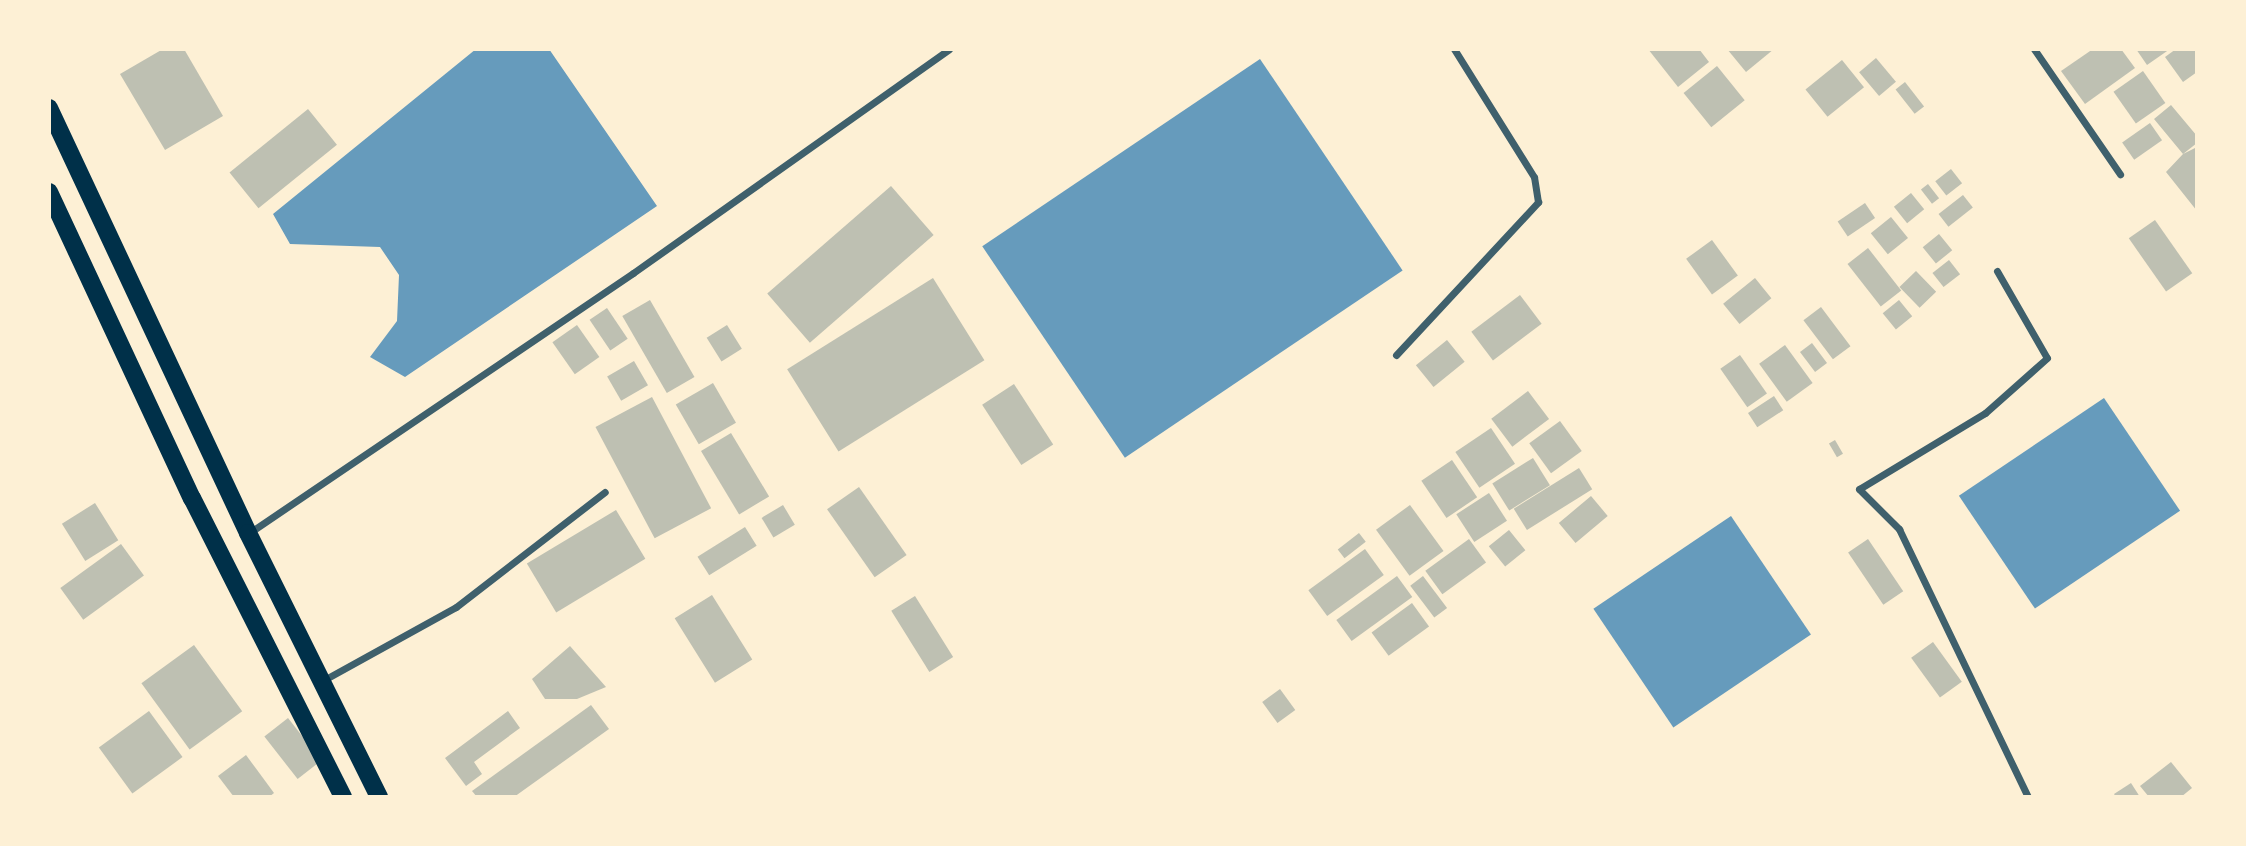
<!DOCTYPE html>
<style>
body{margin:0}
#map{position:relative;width:2246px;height:846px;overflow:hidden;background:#fdf0d5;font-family:"Archivo Narrow",sans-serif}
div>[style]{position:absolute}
.water>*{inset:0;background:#669bbc;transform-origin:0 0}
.building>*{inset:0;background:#bec0b2;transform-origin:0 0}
.minor>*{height:7px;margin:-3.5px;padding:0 3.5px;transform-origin:3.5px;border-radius:3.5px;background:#3f606c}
.primary>*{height:18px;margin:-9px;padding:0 9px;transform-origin:9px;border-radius:9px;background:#003049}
span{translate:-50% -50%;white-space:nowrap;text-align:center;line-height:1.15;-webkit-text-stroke:5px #fdf0d5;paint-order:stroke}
.frame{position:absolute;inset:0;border:51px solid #fdf0d5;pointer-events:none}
</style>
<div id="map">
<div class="water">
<i style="clip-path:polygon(476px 49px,549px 49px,657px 206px,405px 377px,370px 357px,397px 321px,399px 275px,380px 247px,290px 244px,273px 214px)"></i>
<i style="left:1260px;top:59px;width:255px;height:335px;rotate:56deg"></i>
<i style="left:2104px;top:398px;width:136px;height:175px;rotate:56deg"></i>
<i style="left:1731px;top:516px;width:143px;height:166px;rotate:56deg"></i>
</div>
<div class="building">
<i style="clip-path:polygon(163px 49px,184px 49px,223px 116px,165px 150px,120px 74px)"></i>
<i style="clip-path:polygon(1648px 49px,1699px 49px,1709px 62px,1678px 87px)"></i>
<i style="clip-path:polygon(1727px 49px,1774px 49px,1746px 72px)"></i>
<i style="clip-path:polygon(2093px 49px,2121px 49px,2135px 68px,2085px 104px,2061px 71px)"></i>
<i style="clip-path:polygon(2136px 49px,2170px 49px,2147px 65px)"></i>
<i style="clip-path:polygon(2176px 49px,2197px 49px,2197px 72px,2183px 82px,2165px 57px)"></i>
<i style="left:1876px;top:58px;width:31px;height:22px;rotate:50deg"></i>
<i style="left:1842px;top:60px;width:35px;height:47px;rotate:51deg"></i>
<i style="left:1717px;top:66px;width:44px;height:43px;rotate:51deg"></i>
<i style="left:2143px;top:71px;width:39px;height:36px;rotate:55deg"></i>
<i style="left:1905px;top:82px;width:31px;height:12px;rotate:52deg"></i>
<i style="clip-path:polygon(2171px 105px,2197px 136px,2197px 143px,2183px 154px,2197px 147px,2197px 211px,2166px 172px,2183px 154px,2154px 119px)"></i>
<i style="left:308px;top:109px;width:46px;height:101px;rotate:51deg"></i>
<i style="left:2150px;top:123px;width:21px;height:34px;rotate:55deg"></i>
<i style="left:1951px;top:169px;width:18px;height:20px;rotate:52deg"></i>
<i style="left:1928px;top:184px;width:18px;height:9px;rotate:52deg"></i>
<i style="left:891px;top:186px;width:65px;height:164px;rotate:49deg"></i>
<i style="left:1911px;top:193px;width:21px;height:22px;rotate:51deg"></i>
<i style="left:1963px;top:195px;width:16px;height:31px;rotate:52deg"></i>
<i style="left:1865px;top:203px;width:18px;height:33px;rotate:56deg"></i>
<i style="left:1891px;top:217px;width:27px;height:26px;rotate:51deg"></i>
<i style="left:2155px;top:220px;width:65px;height:32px;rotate:55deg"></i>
<i style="left:1939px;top:234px;width:21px;height:21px;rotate:51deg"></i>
<i style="left:1712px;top:240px;width:44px;height:32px;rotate:54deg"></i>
<i style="left:1868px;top:248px;width:54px;height:26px;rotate:52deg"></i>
<i style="left:1949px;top:260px;width:18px;height:21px;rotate:52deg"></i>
<i style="left:1916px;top:271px;width:29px;height:23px;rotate:46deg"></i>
<i style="left:933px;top:278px;width:97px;height:172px;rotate:58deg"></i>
<i style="left:1755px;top:278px;width:26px;height:41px;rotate:51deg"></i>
<i style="left:1520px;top:295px;width:36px;height:61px;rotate:53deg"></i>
<i style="left:650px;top:300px;width:89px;height:32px;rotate:60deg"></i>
<i style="left:1899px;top:300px;width:21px;height:21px;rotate:51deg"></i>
<i style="left:1821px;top:307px;width:49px;height:22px;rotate:53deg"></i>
<i style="left:607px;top:308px;width:37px;height:21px;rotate:56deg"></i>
<i style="left:577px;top:325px;width:39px;height:30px;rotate:55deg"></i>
<i style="left:727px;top:325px;width:28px;height:24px;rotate:58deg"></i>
<i style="left:1447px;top:340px;width:28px;height:40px;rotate:51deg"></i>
<i style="left:1812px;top:343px;width:25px;height:15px;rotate:53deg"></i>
<i style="left:1785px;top:345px;width:47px;height:32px;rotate:54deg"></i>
<i style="left:1740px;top:355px;width:47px;height:24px;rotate:55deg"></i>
<i style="left:634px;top:361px;width:28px;height:31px;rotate:60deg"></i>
<i style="left:713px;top:383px;width:46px;height:43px;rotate:60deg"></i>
<i style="left:1014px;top:384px;width:72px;height:38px;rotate:57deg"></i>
<i style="left:1528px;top:391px;width:35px;height:46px;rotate:53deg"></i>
<i style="left:1774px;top:396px;width:17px;height:31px;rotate:57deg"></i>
<i style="left:652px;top:397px;width:126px;height:64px;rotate:62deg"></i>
<i style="left:1560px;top:421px;width:37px;height:38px;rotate:54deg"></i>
<i style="left:1491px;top:428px;width:43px;height:43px;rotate:56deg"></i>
<i style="left:731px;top:433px;width:74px;height:35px;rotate:59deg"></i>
<i style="left:1835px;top:440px;width:16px;height:7px;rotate:60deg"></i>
<i style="left:1533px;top:458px;width:32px;height:48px;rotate:58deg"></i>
<i style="left:1452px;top:460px;width:45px;height:37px;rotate:56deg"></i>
<i style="left:1579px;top:468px;width:25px;height:77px;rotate:58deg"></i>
<i style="left:859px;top:487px;width:83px;height:39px;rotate:55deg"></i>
<i style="left:1489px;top:493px;width:33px;height:39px;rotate:57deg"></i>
<i style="left:1591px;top:496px;width:26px;height:42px;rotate:50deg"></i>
<i style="left:95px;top:503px;width:44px;height:39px;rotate:58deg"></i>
<i style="left:783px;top:505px;width:23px;height:25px;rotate:59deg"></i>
<i style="left:1410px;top:505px;width:57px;height:42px;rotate:54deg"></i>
<i style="left:616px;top:510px;width:57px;height:104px;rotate:59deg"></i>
<i style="left:745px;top:527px;width:22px;height:56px;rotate:58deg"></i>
<i style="left:1509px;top:530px;width:26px;height:26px;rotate:51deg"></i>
<i style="left:1359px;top:533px;width:11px;height:27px;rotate:52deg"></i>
<i style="left:1469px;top:539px;width:29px;height:54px;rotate:54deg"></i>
<i style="left:1868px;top:539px;width:63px;height:24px;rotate:56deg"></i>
<i style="left:121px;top:544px;width:39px;height:75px;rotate:54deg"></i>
<i style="left:1365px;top:549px;width:32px;height:70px;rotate:54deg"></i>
<i style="left:1397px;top:576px;width:26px;height:75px;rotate:54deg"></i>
<i style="left:1423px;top:576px;width:40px;height:16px;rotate:53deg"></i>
<i style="left:712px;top:595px;width:76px;height:44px;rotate:58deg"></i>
<i style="left:915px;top:596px;width:72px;height:28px;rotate:58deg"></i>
<i style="left:1412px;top:603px;width:29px;height:50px;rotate:54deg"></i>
<i style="left:1933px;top:642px;width:49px;height:27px;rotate:54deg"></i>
<i style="left:194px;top:645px;width:82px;height:65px;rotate:54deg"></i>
<i style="clip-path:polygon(570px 646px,606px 687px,577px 699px,545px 699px,532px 679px)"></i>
<i style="left:1280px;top:689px;width:26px;height:22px;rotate:54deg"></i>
<i style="clip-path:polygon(591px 705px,609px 729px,514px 797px,477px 797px,472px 791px)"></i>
<i style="left:149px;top:711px;width:57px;height:62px;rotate:54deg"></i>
<i style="clip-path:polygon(508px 711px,520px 728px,474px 762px,482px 774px,466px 786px,445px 758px)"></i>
<i style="left:288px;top:718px;width:54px;height:30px;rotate:52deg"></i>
<i style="clip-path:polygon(246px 755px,274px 793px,269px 797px,234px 797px,218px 776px)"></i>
<i style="clip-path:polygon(2171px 762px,2192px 788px,2181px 797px,2149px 797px,2140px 786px)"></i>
<i style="clip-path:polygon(2131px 783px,2140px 797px,2116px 797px,2114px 794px)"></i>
</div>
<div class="minor">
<i style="left:2034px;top:49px;width:152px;rotate:55.5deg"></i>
<i style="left:1997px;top:271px;width:100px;rotate:60.1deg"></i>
<i style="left:2047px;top:358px;width:83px;rotate:138.4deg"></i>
<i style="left:1985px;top:413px;width:147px;rotate:148.9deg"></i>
<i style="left:1859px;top:489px;width:57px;rotate:45deg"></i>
<i style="left:1899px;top:529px;width:297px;rotate:64.3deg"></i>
<i style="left:1396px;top:355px;width:209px;rotate:-47.1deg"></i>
<i style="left:1538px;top:202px;width:25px;rotate:-99deg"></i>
<i style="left:1534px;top:177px;width:151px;rotate:-122deg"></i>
<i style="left:249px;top:533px;width:464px;rotate:-34.1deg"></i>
<i style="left:633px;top:273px;width:387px;rotate:-35.3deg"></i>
<i style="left:322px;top:681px;width:153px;rotate:-28.9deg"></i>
<i style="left:456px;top:607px;width:188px;rotate:-37.7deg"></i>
</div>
<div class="primary">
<i style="left:49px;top:108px;width:469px;rotate:64.9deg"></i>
<i style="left:248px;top:533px;width:295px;rotate:63.6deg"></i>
<i style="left:49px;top:192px;width:338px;rotate:65deg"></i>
<i style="left:192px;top:498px;width:335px;rotate:63.2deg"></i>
</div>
<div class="frame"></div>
</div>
